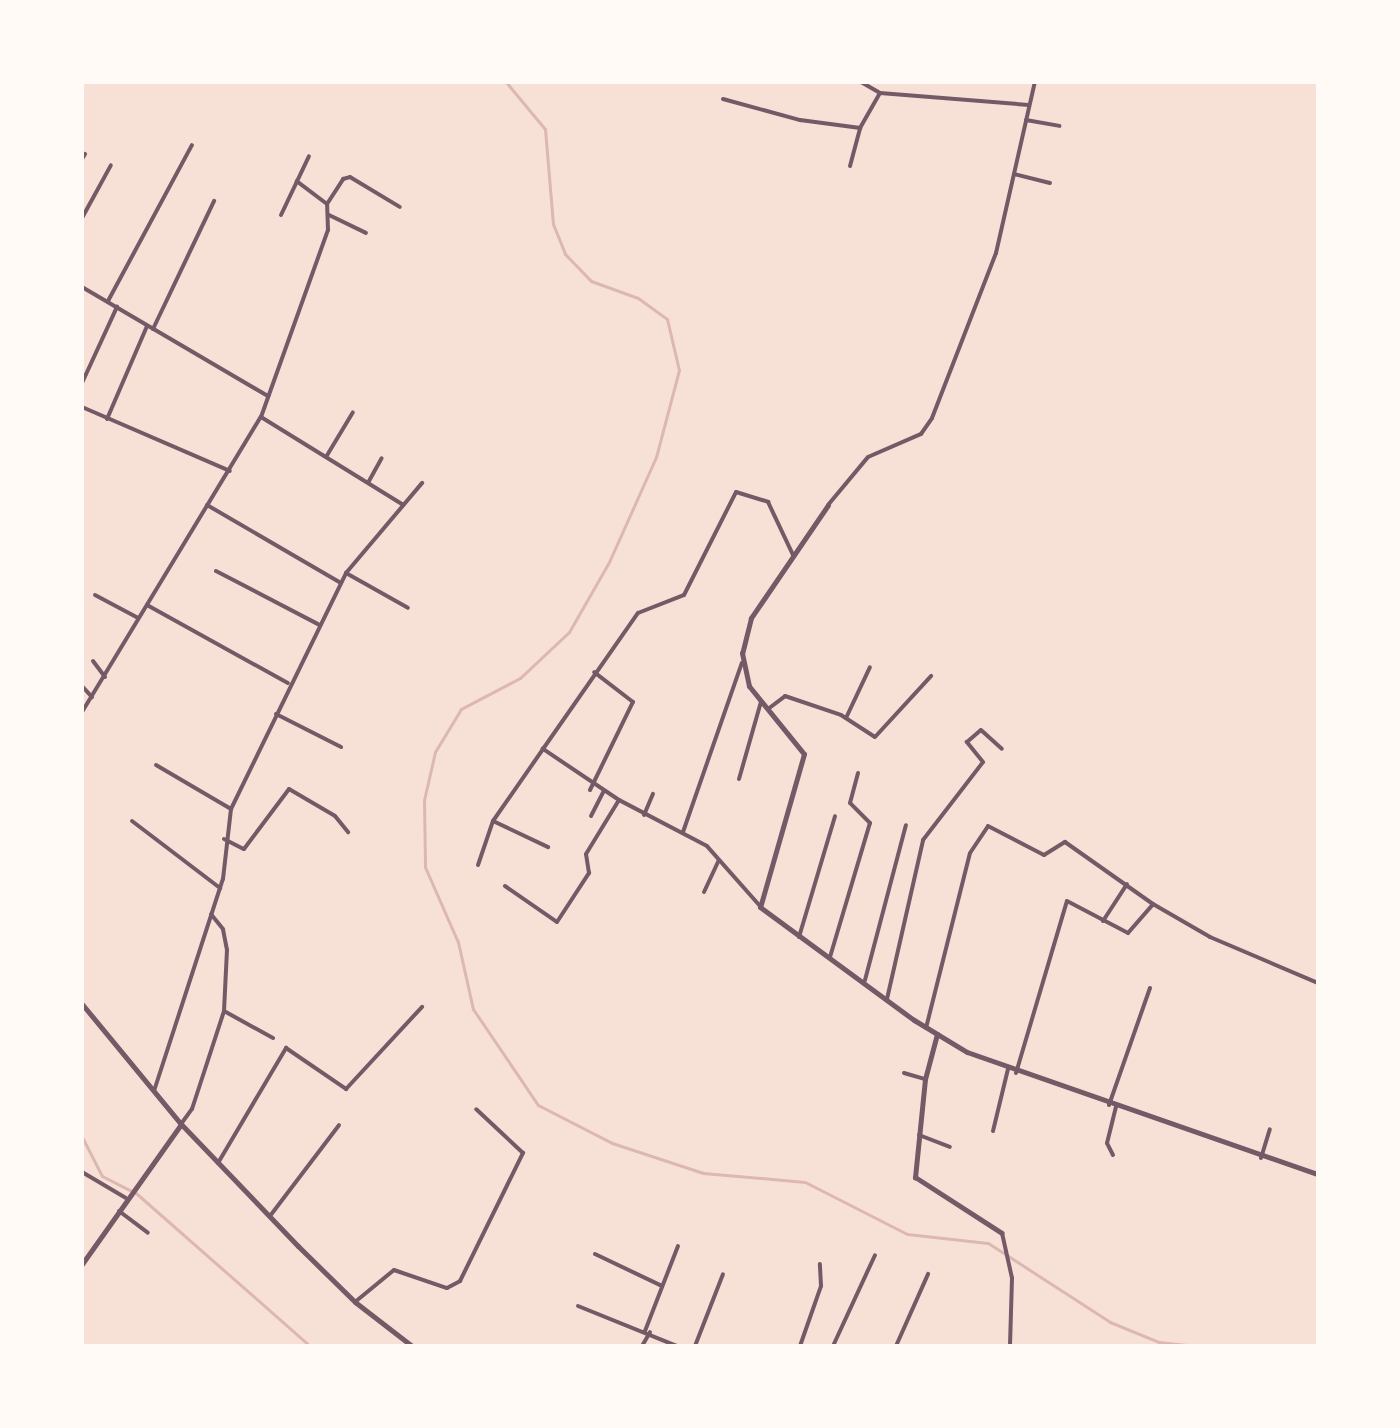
<!DOCTYPE html>
<style>
body{margin:0}
#map{position:relative;width:1400px;height:1428px;overflow:hidden;background:#f7e1d7;font-family:"Varela Round",sans-serif}
div>[style]{position:absolute}
.stream>*{height:3px;margin:-1.5px;padding:0 1.5px;transform-origin:1.5px;border-radius:1.5px;background:#dcb8b0}
.minor>*{height:4px;margin:-2px;padding:0 2px;transform-origin:2px;border-radius:2px;background:#755966}
.tertiary>*{height:5px;margin:-2.5px;padding:0 2.5px;transform-origin:2.5px;border-radius:2.5px;background:#755966}
span{translate:-50% -50%;white-space:nowrap;text-align:center;line-height:1.15;-webkit-text-stroke:5px #fffaf5;paint-order:stroke}
.frame{position:absolute;inset:0;border:84px solid #fffaf5;pointer-events:none}
</style>
<div id="map">
<div class="stream">
<i style="left:506px;top:82px;width:61px;rotate:50.3deg"></i>
<i style="left:545px;top:129px;width:95px;rotate:85.2deg"></i>
<i style="left:553px;top:224px;width:32px;rotate:68deg"></i>
<i style="left:565px;top:254px;width:37px;rotate:46deg"></i>
<i style="left:591px;top:281px;width:50px;rotate:19.9deg"></i>
<i style="left:638px;top:298px;width:36px;rotate:36deg"></i>
<i style="left:667px;top:319px;width:52px;rotate:76.8deg"></i>
<i style="left:679px;top:370px;width:90px;rotate:104.8deg"></i>
<i style="left:656px;top:457px;width:115px;rotate:114.1deg"></i>
<i style="left:609px;top:562px;width:81px;rotate:119.7deg"></i>
<i style="left:569px;top:632px;width:67px;rotate:136.8deg"></i>
<i style="left:520px;top:678px;width:67px;rotate:152.3deg"></i>
<i style="left:461px;top:709px;width:50px;rotate:121.2deg"></i>
<i style="left:435px;top:752px;width:49px;rotate:102.9deg"></i>
<i style="left:424px;top:800px;width:67px;rotate:89.1deg"></i>
<i style="left:425px;top:867px;width:82px;rotate:66.3deg"></i>
<i style="left:458px;top:942px;width:69px;rotate:77.4deg"></i>
<i style="left:473px;top:1009px;width:116px;rotate:55.9deg"></i>
<i style="left:538px;top:1105px;width:83px;rotate:27.2deg"></i>
<i style="left:612px;top:1143px;width:96px;rotate:18.2deg"></i>
<i style="left:703px;top:1173px;width:102px;rotate:5deg"></i>
<i style="left:805px;top:1182px;width:114px;rotate:27deg"></i>
<i style="left:907px;top:1234px;width:81px;rotate:6.3deg"></i>
<i style="left:988px;top:1243px;width:145px;rotate:32.9deg"></i>
<i style="left:1110px;top:1322px;width:53px;rotate:22.2deg"></i>
<i style="left:1159px;top:1342px;width:37px;rotate:6deg"></i>
<i style="left:82px;top:1137px;width:44px;rotate:62.9deg"></i>
<i style="left:102px;top:1176px;width:39px;rotate:27deg"></i>
<i style="left:137px;top:1194px;width:230px;rotate:41.3deg"></i>
</div>
<div class="minor">
<i style="left:861px;top:82px;width:22px;rotate:30deg"></i>
<i style="left:880px;top:93px;width:149px;rotate:4.6deg"></i>
<i style="left:723px;top:99px;width:80px;rotate:15.3deg"></i>
<i style="left:800px;top:120px;width:61px;rotate:7.6deg"></i>
<i style="left:1026px;top:120px;width:34px;rotate:10deg"></i>
<i style="left:82px;top:159px;width:6px;rotate:-59deg"></i>
<i style="left:850px;top:166px;width:39px;rotate:-75deg"></i>
<i style="left:860px;top:128px;width:40px;rotate:-60.3deg"></i>
<i style="left:1014px;top:174px;width:37px;rotate:14deg"></i>
<i style="left:327px;top:204px;width:30px;rotate:-57deg"></i>
<i style="left:343px;top:179px;width:7px;rotate:-16deg"></i>
<i style="left:350px;top:177px;width:58px;rotate:31deg"></i>
<i style="left:281px;top:215px;width:65px;rotate:-64.6deg"></i>
<i style="left:329px;top:215px;width:41px;rotate:25.9deg"></i>
<i style="left:82px;top:218px;width:60px;rotate:-61.3deg"></i>
<i style="left:82px;top:287px;width:216px;rotate:30.4deg"></i>
<i style="left:108px;top:301px;width:177px;rotate:-61.7deg"></i>
<i style="left:153px;top:329px;width:142px;rotate:-64.5deg"></i>
<i style="left:82px;top:383px;width:84px;rotate:-65.3deg"></i>
<i style="left:82px;top:407px;width:161px;rotate:23.4deg"></i>
<i style="left:261px;top:417px;width:166px;rotate:31.7deg"></i>
<i style="left:107px;top:419px;width:101px;rotate:-66.7deg"></i>
<i style="left:326px;top:457px;width:52px;rotate:-59deg"></i>
<i style="left:369px;top:481px;width:26px;rotate:-61deg"></i>
<i style="left:207px;top:505px;width:155px;rotate:30.2deg"></i>
<i style="left:828px;top:505px;width:62px;rotate:-50.2deg"></i>
<i style="left:868px;top:457px;width:58px;rotate:-23.5deg"></i>
<i style="left:921px;top:434px;width:19px;rotate:-55deg"></i>
<i style="left:932px;top:418px;width:177px;rotate:-68.8deg"></i>
<i style="left:996px;top:253px;width:175px;rotate:-77.2deg"></i>
<i style="left:216px;top:571px;width:115px;rotate:27.5deg"></i>
<i style="left:346px;top:573px;width:71px;rotate:29.4deg"></i>
<i style="left:95px;top:595px;width:49px;rotate:28.1deg"></i>
<i style="left:147px;top:605px;width:161px;rotate:29deg"></i>
<i style="left:93px;top:661px;width:20px;rotate:53deg"></i>
<i style="left:82px;top:686px;width:15px;rotate:48deg"></i>
<i style="left:768px;top:709px;width:21px;rotate:-37deg"></i>
<i style="left:785px;top:696px;width:59px;rotate:18.7deg"></i>
<i style="left:841px;top:715px;width:40px;rotate:32.9deg"></i>
<i style="left:875px;top:737px;width:83px;rotate:-47.4deg"></i>
<i style="left:82px;top:712px;width:345px;rotate:-58.8deg"></i>
<i style="left:261px;top:417px;width:199px;rotate:-70.3deg"></i>
<i style="left:328px;top:230px;width:26px;rotate:-92deg"></i>
<i style="left:327px;top:204px;width:38px;rotate:-143deg"></i>
<i style="left:276px;top:714px;width:73px;rotate:26.9deg"></i>
<i style="left:846px;top:718px;width:56px;rotate:-64.8deg"></i>
<i style="left:156px;top:765px;width:87px;rotate:30.4deg"></i>
<i style="left:739px;top:779px;width:80px;rotate:-74.1deg"></i>
<i style="left:590px;top:790px;width:98px;rotate:-64deg"></i>
<i style="left:633px;top:702px;width:49px;rotate:-142.4deg"></i>
<i style="left:644px;top:815px;width:23px;rotate:-67deg"></i>
<i style="left:591px;top:816px;width:28px;rotate:-63deg"></i>
<i style="left:132px;top:821px;width:111px;rotate:37.3deg"></i>
<i style="left:493px;top:821px;width:61px;rotate:25.3deg"></i>
<i style="left:683px;top:832px;width:179px;rotate:-70.8deg"></i>
<i style="left:224px;top:839px;width:22px;rotate:27deg"></i>
<i style="left:244px;top:849px;width:75px;rotate:-53.1deg"></i>
<i style="left:289px;top:789px;width:53px;rotate:30.4deg"></i>
<i style="left:335px;top:816px;width:21px;rotate:51deg"></i>
<i style="left:478px;top:865px;width:46px;rotate:-71.2deg"></i>
<i style="left:493px;top:821px;width:88px;rotate:-55.2deg"></i>
<i style="left:505px;top:886px;width:63px;rotate:34.7deg"></i>
<i style="left:557px;top:922px;width:59px;rotate:-56.9deg"></i>
<i style="left:589px;top:873px;width:19px;rotate:-99deg"></i>
<i style="left:586px;top:854px;width:63px;rotate:-58.6deg"></i>
<i style="left:704px;top:892px;width:35px;rotate:-65deg"></i>
<i style="left:760px;top:906px;width:80px;rotate:-131.5deg"></i>
<i style="left:707px;top:846px;width:99px;rotate:-152.4deg"></i>
<i style="left:619px;top:800px;width:92px;rotate:-146.1deg"></i>
<i style="left:543px;top:749px;width:166px;rotate:-55.1deg"></i>
<i style="left:638px;top:613px;width:49px;rotate:-21.4deg"></i>
<i style="left:684px;top:595px;width:115px;rotate:-63.2deg"></i>
<i style="left:736px;top:492px;width:34px;rotate:17deg"></i>
<i style="left:768px;top:502px;width:59px;rotate:64.7deg"></i>
<i style="left:1103px;top:921px;width:44px;rotate:-57deg"></i>
<i style="left:799px;top:937px;width:126px;rotate:-73.4deg"></i>
<i style="left:830px;top:957px;width:140px;rotate:-73.4deg"></i>
<i style="left:870px;top:823px;width:28px;rotate:-135deg"></i>
<i style="left:850px;top:803px;width:31px;rotate:-75deg"></i>
<i style="left:865px;top:980px;width:160px;rotate:-75.2deg"></i>
<i style="left:887px;top:999px;width:163px;rotate:-77.2deg"></i>
<i style="left:923px;top:840px;width:98px;rotate:-52.4deg"></i>
<i style="left:983px;top:762px;width:26px;rotate:-129deg"></i>
<i style="left:967px;top:742px;width:18px;rotate:-41deg"></i>
<i style="left:981px;top:730px;width:28px;rotate:42deg"></i>
<i style="left:224px;top:1011px;width:56px;rotate:28.9deg"></i>
<i style="left:926px;top:1028px;width:180px;rotate:-75.9deg"></i>
<i style="left:970px;top:853px;width:32px;rotate:-56deg"></i>
<i style="left:988px;top:826px;width:63px;rotate:27.4deg"></i>
<i style="left:1044px;top:855px;width:25px;rotate:-32deg"></i>
<i style="left:1065px;top:842px;width:108px;rotate:35.2deg"></i>
<i style="left:904px;top:1073px;width:22px;rotate:16deg"></i>
<i style="left:1016px;top:1073px;width:179px;rotate:-73.5deg"></i>
<i style="left:1067px;top:901px;width:69px;rotate:27.7deg"></i>
<i style="left:1128px;top:933px;width:38px;rotate:-49deg"></i>
<i style="left:1153px;top:904px;width:66px;rotate:30.1deg"></i>
<i style="left:1210px;top:937px;width:117px;rotate:23.1deg"></i>
<i style="left:154px;top:1091px;width:223px;rotate:-72deg"></i>
<i style="left:223px;top:879px;width:70px;rotate:-83.5deg"></i>
<i style="left:231px;top:809px;width:263px;rotate:-64deg"></i>
<i style="left:346px;top:573px;width:118px;rotate:-49.8deg"></i>
<i style="left:1109px;top:1105px;width:124px;rotate:-70.7deg"></i>
<i style="left:181px;top:1124px;width:19px;rotate:-54deg"></i>
<i style="left:192px;top:1109px;width:103px;rotate:-71.9deg"></i>
<i style="left:224px;top:1011px;width:61px;rotate:-87.2deg"></i>
<i style="left:227px;top:950px;width:21px;rotate:-101deg"></i>
<i style="left:223px;top:929px;width:19px;rotate:-129deg"></i>
<i style="left:993px;top:1131px;width:64px;rotate:-76.4deg"></i>
<i style="left:919px;top:1135px;width:33px;rotate:21deg"></i>
<i style="left:1113px;top:1155px;width:13px;rotate:-117deg"></i>
<i style="left:1107px;top:1143px;width:37px;rotate:-76deg"></i>
<i style="left:1261px;top:1158px;width:30px;rotate:-73deg"></i>
<i style="left:218px;top:1163px;width:134px;rotate:-59.4deg"></i>
<i style="left:286px;top:1048px;width:73px;rotate:34.3deg"></i>
<i style="left:346px;top:1089px;width:112px;rotate:-47.2deg"></i>
<i style="left:82px;top:1172px;width:51px;rotate:30.6deg"></i>
<i style="left:119px;top:1211px;width:36px;rotate:37deg"></i>
<i style="left:270px;top:1216px;width:114px;rotate:-52.8deg"></i>
<i style="left:1002px;top:1233px;width:46px;rotate:77.5deg"></i>
<i style="left:1012px;top:1278px;width:68px;rotate:91.7deg"></i>
<i style="left:595px;top:1254px;width:74px;rotate:25.5deg"></i>
<i style="left:355px;top:1302px;width:50px;rotate:-39.4deg"></i>
<i style="left:394px;top:1270px;width:56px;rotate:18.8deg"></i>
<i style="left:447px;top:1288px;width:15px;rotate:-28deg"></i>
<i style="left:460px;top:1281px;width:143px;rotate:-63.8deg"></i>
<i style="left:523px;top:1153px;width:64px;rotate:-136.9deg"></i>
<i style="left:578px;top:1306px;width:107px;rotate:22deg"></i>
<i style="left:645px;top:1331px;width:91px;rotate:-68.8deg"></i>
<i style="left:642px;top:1346px;width:16px;rotate:-60deg"></i>
<i style="left:695px;top:1346px;width:77px;rotate:-68.7deg"></i>
<i style="left:800px;top:1346px;width:64px;rotate:-70.7deg"></i>
<i style="left:821px;top:1286px;width:22px;rotate:-93deg"></i>
<i style="left:833px;top:1346px;width:100px;rotate:-65.2deg"></i>
<i style="left:896px;top:1346px;width:79px;rotate:-66deg"></i>
</div>
<div class="tertiary">
<i style="left:828px;top:505px;width:137px;rotate:124.3deg"></i>
<i style="left:751px;top:618px;width:36px;rotate:104deg"></i>
<i style="left:742px;top:653px;width:34px;rotate:78deg"></i>
<i style="left:749px;top:686px;width:87px;rotate:51deg"></i>
<i style="left:804px;top:754px;width:159px;rotate:106deg"></i>
<i style="left:760px;top:907px;width:191px;rotate:36.3deg"></i>
<i style="left:914px;top:1020px;width:62px;rotate:31.1deg"></i>
<i style="left:967px;top:1052px;width:372px;rotate:19.2deg"></i>
<i style="left:82px;top:1004px;width:156px;rotate:50.5deg"></i>
<i style="left:181px;top:1124px;width:169px;rotate:46.2deg"></i>
<i style="left:298px;top:1246px;width:80px;rotate:44.5deg"></i>
<i style="left:355px;top:1302px;width:72px;rotate:37.7deg"></i>
<i style="left:937px;top:1034px;width:47px;rotate:104.9deg"></i>
<i style="left:925px;top:1079px;width:99px;rotate:95.8deg"></i>
<i style="left:915px;top:1177px;width:103px;rotate:32.8deg"></i>
<i style="left:82px;top:1264px;width:171px;rotate:-54.7deg"></i>
</div>
<div class="frame"></div>
</div>
